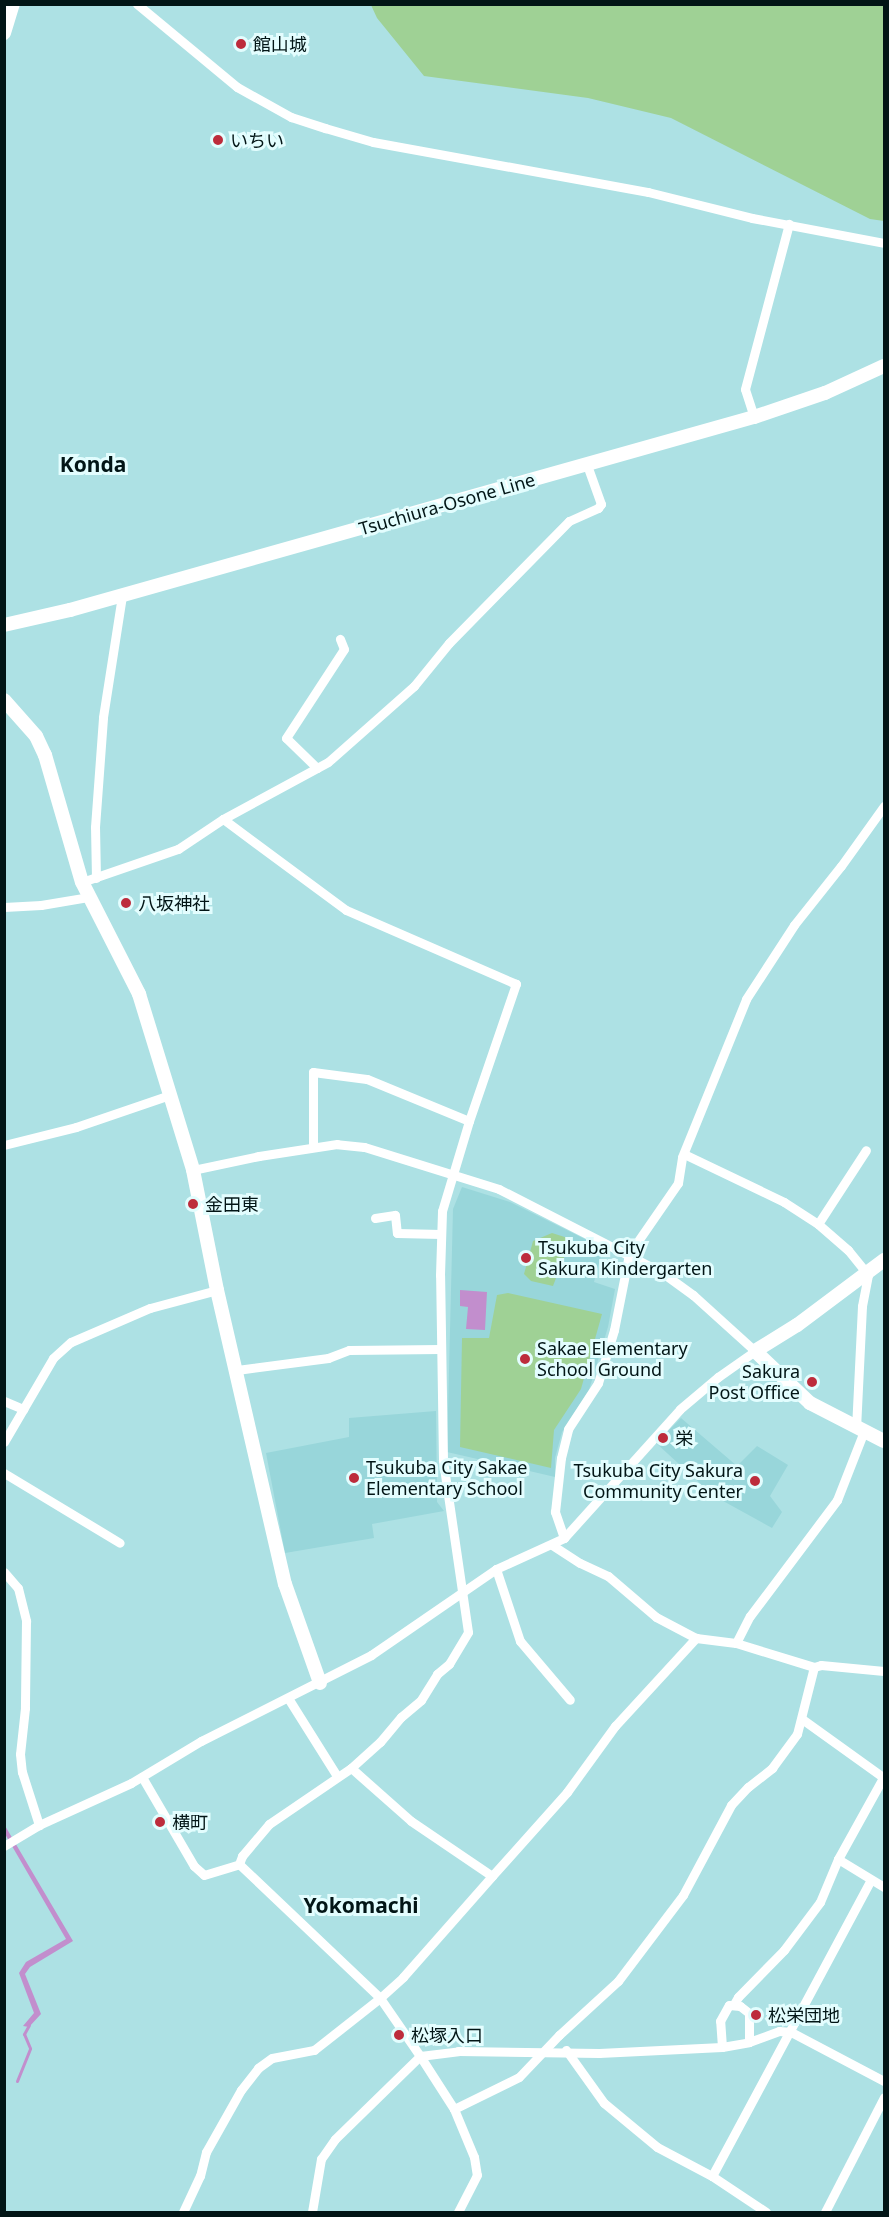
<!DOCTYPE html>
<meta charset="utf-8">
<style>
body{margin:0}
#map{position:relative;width:889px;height:2217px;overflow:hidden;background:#ade1e4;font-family:"Noto Sans","Noto Sans JP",sans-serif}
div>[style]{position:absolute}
.built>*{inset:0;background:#98d6da}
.green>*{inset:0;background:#9fd195}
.water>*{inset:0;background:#c28ecd}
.stream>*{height:3px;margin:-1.5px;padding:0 1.5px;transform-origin:1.5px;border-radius:1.5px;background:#c28ecd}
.street>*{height:9px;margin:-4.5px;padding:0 4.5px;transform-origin:4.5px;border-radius:4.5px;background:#fff}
.secondary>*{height:14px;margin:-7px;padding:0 7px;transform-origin:7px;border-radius:7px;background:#fff}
.dots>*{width:16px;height:16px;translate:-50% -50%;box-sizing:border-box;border:3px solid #e3fdfe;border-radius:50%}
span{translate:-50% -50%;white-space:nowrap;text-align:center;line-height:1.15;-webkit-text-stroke:6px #e3fdfe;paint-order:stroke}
.poi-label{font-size:18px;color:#021516}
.left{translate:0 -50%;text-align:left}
.right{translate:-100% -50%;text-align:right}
.street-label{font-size:18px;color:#021516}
.quarter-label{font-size:21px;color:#021516;font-weight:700}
.frame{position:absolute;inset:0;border:6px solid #021516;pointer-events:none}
</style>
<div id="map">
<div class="built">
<i style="clip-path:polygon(462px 1187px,510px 1202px,603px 1248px,594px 1282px,615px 1289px,608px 1327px,589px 1390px,562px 1432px,555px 1458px,555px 1477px,447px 1452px,453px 1209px)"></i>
<i style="clip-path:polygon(436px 1411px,437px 1502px,444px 1511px,372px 1524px,374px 1538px,285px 1553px,266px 1453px,349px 1437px,349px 1418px)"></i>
<i style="clip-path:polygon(681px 1418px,737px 1466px,757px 1446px,788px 1465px,770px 1496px,782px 1512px,772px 1528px,714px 1496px,656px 1443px)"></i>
</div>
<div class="green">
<i style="clip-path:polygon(371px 5px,884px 5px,884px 221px,870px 219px,671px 118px,588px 98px,424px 76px,377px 18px)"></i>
<i style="clip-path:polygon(552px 1233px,571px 1239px,553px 1286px,531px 1281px,524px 1274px,533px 1241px)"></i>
<i style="clip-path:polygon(508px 1293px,602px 1314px,581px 1389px,554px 1430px,551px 1468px,460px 1447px,462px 1338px,489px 1338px,497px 1295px)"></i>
</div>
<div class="water">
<i style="clip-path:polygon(460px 1290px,487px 1292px,485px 1330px,466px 1329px,468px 1307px,460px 1306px)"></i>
<i style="clip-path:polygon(4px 1824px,73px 1941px,30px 1967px,25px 1974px,41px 2014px,29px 2027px,23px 2026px,34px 2013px,19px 1973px,26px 1962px,66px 1939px,5px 1834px)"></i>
</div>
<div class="stream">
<i style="left:17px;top:2081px;width:35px;rotate:-68deg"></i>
<i style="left:30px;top:2048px;width:15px;rotate:-113deg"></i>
<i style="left:24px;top:2034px;width:10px;rotate:-61deg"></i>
</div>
<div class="street">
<i style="left:137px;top:4px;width:130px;rotate:39.7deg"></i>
<i style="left:237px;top:87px;width:62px;rotate:29.1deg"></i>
<i style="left:291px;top:117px;width:36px;rotate:18deg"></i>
<i style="left:325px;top:128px;width:50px;rotate:16.3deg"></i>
<i style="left:373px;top:142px;width:280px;rotate:10.3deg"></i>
<i style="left:648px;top:192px;width:107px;rotate:14deg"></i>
<i style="left:752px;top:218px;width:134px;rotate:10.7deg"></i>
<i style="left:754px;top:417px;width:29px;rotate:-108deg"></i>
<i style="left:745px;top:389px;width:171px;rotate:-75.1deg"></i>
<i style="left:317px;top:768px;width:43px;rotate:-135.9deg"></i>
<i style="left:286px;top:738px;width:106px;rotate:-56.9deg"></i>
<i style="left:344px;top:649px;width:11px;rotate:-112deg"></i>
<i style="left:96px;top:878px;width:51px;rotate:-91.1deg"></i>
<i style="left:95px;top:827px;width:110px;rotate:-85.8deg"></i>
<i style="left:103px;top:717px;width:123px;rotate:-81.1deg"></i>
<i style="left:82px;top:882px;width:102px;rotate:-19deg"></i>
<i style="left:178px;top:849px;width:54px;rotate:-33.7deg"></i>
<i style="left:223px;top:819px;width:119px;rotate:-28.5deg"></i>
<i style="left:328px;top:762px;width:115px;rotate:-41.5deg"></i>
<i style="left:414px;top:686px;width:55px;rotate:-50.9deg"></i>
<i style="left:449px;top:643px;width:171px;rotate:-45.5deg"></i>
<i style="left:569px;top:521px;width:32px;rotate:-24deg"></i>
<i style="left:598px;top:508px;width:5px;rotate:-53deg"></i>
<i style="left:601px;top:504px;width:41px;rotate:-109.7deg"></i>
<i style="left:4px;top:907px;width:37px;rotate:-3deg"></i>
<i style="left:41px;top:905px;width:49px;rotate:-9.5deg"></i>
<i style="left:4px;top:1145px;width:74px;rotate:-14deg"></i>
<i style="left:76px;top:1127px;width:99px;rotate:-18.8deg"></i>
<i style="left:313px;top:1147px;width:75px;rotate:-90deg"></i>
<i style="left:313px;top:1072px;width:54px;rotate:7.4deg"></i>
<i style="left:367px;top:1079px;width:110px;rotate:22.4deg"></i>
<i style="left:684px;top:1154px;width:111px;rotate:25.6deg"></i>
<i style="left:784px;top:1202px;width:40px;rotate:32.9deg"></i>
<i style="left:818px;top:1224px;width:40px;rotate:41deg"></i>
<i style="left:848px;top:1250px;width:32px;rotate:51deg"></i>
<i style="left:868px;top:1275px;width:32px;rotate:101deg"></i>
<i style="left:862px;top:1306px;width:121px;rotate:92.8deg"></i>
<i style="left:375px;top:1218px;width:20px;rotate:-9deg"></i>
<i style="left:395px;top:1215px;width:18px;rotate:84deg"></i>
<i style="left:397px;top:1233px;width:44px;rotate:1.3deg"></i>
<i style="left:818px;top:1224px;width:88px;rotate:-57deg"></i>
<i style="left:237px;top:1370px;width:92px;rotate:-7.5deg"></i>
<i style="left:328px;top:1358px;width:22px;rotate:-21deg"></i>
<i style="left:349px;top:1350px;width:91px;rotate:-0.6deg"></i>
<i style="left:4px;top:1401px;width:21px;rotate:23deg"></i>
<i style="left:4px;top:1442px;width:97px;rotate:-59.7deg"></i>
<i style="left:53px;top:1358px;width:24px;rotate:-42deg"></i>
<i style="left:71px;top:1342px;width:86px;rotate:-23.3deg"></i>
<i style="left:150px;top:1308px;width:69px;rotate:-15deg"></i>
<i style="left:4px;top:1473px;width:135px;rotate:31.1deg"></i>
<i style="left:564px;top:1538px;width:28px;rotate:-109deg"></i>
<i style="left:555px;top:1512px;width:54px;rotate:-83.7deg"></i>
<i style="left:561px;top:1458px;width:30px;rotate:-76deg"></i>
<i style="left:568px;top:1429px;width:55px;rotate:-56.9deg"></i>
<i style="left:598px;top:1383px;width:55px;rotate:-73.2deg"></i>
<i style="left:614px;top:1330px;width:77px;rotate:-78.8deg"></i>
<i style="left:629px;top:1254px;width:86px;rotate:-55.4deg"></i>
<i style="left:678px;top:1183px;width:26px;rotate:-81deg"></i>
<i style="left:682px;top:1157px;width:170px;rotate:-67.9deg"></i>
<i style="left:746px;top:999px;width:88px;rotate:-57deg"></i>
<i style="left:794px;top:925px;width:75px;rotate:-51.5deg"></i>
<i style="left:841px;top:866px;width:74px;rotate:-54.4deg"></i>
<i style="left:552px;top:1545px;width:33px;rotate:33deg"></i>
<i style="left:580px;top:1563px;width:31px;rotate:25deg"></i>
<i style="left:608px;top:1576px;width:63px;rotate:40.5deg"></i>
<i style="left:656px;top:1617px;width:45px;rotate:27.7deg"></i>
<i style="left:696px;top:1638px;width:40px;rotate:7.1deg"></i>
<i style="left:736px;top:1643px;width:82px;rotate:17.1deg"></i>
<i style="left:814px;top:1667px;width:7px;rotate:-16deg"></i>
<i style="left:821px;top:1665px;width:63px;rotate:5.4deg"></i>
<i style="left:496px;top:1569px;width:76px;rotate:71.6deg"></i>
<i style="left:520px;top:1641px;width:77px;rotate:49.7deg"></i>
<i style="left:4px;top:1572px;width:21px;rotate:49deg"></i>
<i style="left:18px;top:1588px;width:34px;rotate:76deg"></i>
<i style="left:26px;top:1621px;width:87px;rotate:90.7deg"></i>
<i style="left:25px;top:1708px;width:46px;rotate:96.2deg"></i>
<i style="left:20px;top:1754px;width:18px;rotate:84deg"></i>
<i style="left:22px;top:1772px;width:56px;rotate:72.2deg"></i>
<i style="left:736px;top:1643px;width:30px;rotate:-63deg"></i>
<i style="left:750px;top:1616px;width:145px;rotate:-53.1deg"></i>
<i style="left:837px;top:1500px;width:74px;rotate:-68.6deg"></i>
<i style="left:288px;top:1698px;width:92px;rotate:57.9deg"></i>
<i style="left:802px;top:1719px;width:101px;rotate:35.7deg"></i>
<i style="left:142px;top:1777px;width:103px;rotate:59.7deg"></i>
<i style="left:194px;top:1866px;width:13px;rotate:42deg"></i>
<i style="left:204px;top:1875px;width:37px;rotate:-17deg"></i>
<i style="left:239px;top:1864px;width:195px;rotate:43.5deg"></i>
<i style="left:380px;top:1998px;width:70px;rotate:55.4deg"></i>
<i style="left:420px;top:2056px;width:38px;rotate:-7deg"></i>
<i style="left:458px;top:2051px;width:141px;rotate:0.8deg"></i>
<i style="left:599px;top:2053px;width:123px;rotate:-2.8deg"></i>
<i style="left:722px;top:2047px;width:27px;rotate:-10deg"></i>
<i style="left:749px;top:2042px;width:32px;rotate:-20deg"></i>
<i style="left:779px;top:2031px;width:12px;rotate:5deg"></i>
<i style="left:791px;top:2032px;width:105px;rotate:27.8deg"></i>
<i style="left:4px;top:1846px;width:41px;rotate:-31deg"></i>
<i style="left:39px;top:1825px;width:101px;rotate:-24.5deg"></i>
<i style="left:131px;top:1783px;width:82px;rotate:-31deg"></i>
<i style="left:201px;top:1741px;width:191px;rotate:-26.8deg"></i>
<i style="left:371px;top:1655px;width:152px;rotate:-34.5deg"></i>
<i style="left:496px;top:1569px;width:75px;rotate:-24.5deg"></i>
<i style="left:564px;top:1538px;width:173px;rotate:-48deg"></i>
<i style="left:680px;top:1409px;width:50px;rotate:-40.1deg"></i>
<i style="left:718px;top:1377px;width:45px;rotate:-35.1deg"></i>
<i style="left:755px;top:1351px;width:84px;rotate:-137.9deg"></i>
<i style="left:693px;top:1295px;width:37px;rotate:-144deg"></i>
<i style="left:663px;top:1273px;width:184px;rotate:-152.9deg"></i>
<i style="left:499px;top:1189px;width:141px;rotate:-162.7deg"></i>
<i style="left:364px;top:1147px;width:27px;rotate:-174deg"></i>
<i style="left:337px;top:1144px;width:79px;rotate:171.3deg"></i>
<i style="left:259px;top:1156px;width:67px;rotate:168deg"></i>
<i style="left:838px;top:1859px;width:54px;rotate:31.3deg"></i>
<i style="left:239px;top:1864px;width:9px;rotate:-69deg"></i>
<i style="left:242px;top:1856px;width:42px;rotate:-49.8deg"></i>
<i style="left:269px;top:1824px;width:99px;rotate:-34.3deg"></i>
<i style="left:492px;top:1876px;width:113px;rotate:-48.2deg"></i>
<i style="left:567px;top:1792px;width:82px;rotate:-54deg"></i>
<i style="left:615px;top:1726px;width:120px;rotate:-47.4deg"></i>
<i style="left:734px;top:2004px;width:8px;rotate:-60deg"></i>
<i style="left:738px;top:1997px;width:66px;rotate:-45.6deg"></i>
<i style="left:784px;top:1950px;width:60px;rotate:-53.1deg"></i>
<i style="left:820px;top:1902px;width:47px;rotate:-67.3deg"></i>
<i style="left:838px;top:1859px;width:95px;rotate:-61deg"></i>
<i style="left:722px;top:2047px;width:26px;rotate:-94deg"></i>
<i style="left:720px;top:2021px;width:18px;rotate:-61deg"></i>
<i style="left:729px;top:2005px;width:11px;rotate:5deg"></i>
<i style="left:740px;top:2006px;width:11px;rotate:38deg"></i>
<i style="left:749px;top:2013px;width:29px;rotate:90deg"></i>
<i style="left:566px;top:2050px;width:65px;rotate:54.4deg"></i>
<i style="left:604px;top:2103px;width:69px;rotate:39.7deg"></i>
<i style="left:657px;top:2147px;width:62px;rotate:27.8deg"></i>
<i style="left:454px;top:2109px;width:72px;rotate:-26.2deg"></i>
<i style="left:519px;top:2077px;width:58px;rotate:-46.4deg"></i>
<i style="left:559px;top:2035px;width:80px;rotate:-42.5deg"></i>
<i style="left:618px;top:1981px;width:108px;rotate:-52.9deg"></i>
<i style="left:683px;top:1895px;width:102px;rotate:-61.9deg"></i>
<i style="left:731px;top:1805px;width:25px;rotate:-47deg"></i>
<i style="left:748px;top:1787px;width:31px;rotate:-38deg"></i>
<i style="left:772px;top:1768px;width:42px;rotate:-53.7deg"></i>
<i style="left:797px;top:1734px;width:69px;rotate:-75.8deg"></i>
<i style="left:183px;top:2212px;width:40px;rotate:-65deg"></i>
<i style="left:200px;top:2176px;width:25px;rotate:-76deg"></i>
<i style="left:206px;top:2152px;width:71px;rotate:-60.6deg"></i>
<i style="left:241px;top:2090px;width:28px;rotate:-52deg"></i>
<i style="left:258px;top:2068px;width:17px;rotate:-36deg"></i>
<i style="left:272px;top:2058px;width:43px;rotate:-10.8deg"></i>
<i style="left:314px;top:2050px;width:84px;rotate:-38.2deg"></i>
<i style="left:380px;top:1998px;width:31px;rotate:-42deg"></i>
<i style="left:403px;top:1977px;width:135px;rotate:-48.6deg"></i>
<i style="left:492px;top:1876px;width:98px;rotate:-145.8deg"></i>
<i style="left:411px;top:1821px;width:80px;rotate:-138.5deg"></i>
<i style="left:351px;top:1768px;width:39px;rotate:-42deg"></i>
<i style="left:380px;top:1742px;width:33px;rotate:-50deg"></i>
<i style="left:401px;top:1717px;width:26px;rotate:-40deg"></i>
<i style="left:421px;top:1700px;width:31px;rotate:-58deg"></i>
<i style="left:437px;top:1674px;width:16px;rotate:-40deg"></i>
<i style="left:449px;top:1664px;width:37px;rotate:-59deg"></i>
<i style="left:468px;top:1632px;width:174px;rotate:-98.3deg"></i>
<i style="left:443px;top:1460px;width:185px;rotate:-90.9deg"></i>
<i style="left:440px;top:1275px;width:64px;rotate:-88.2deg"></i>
<i style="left:442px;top:1211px;width:94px;rotate:-73.3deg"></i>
<i style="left:469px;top:1121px;width:145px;rotate:-71.1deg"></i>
<i style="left:516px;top:984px;width:185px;rotate:-156.5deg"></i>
<i style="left:346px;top:910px;width:153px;rotate:-143.5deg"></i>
<i style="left:312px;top:2212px;width:54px;rotate:-80.4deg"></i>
<i style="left:321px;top:2159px;width:24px;rotate:-55deg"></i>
<i style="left:335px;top:2139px;width:119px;rotate:-44.3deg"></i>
<i style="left:420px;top:2056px;width:63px;rotate:57.3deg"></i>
<i style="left:454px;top:2109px;width:52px;rotate:67.4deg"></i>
<i style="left:474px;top:2157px;width:18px;rotate:81deg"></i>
<i style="left:477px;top:2175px;width:42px;rotate:117.2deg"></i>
<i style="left:766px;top:2212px;width:65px;rotate:-146.3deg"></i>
<i style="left:712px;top:2176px;width:336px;rotate:-61.8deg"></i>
<i style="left:825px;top:2212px;width:129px;rotate:-62.8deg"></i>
</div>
<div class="secondary">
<i style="left:4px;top:33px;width:30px;rotate:-73deg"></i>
<i style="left:4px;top:625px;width:68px;rotate:-12.8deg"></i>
<i style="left:70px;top:610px;width:711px;rotate:-15.76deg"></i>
<i style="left:754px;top:417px;width:75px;rotate:-18.7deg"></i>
<i style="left:825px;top:393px;width:65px;rotate:-24.6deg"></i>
<i style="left:4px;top:700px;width:48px;rotate:48.4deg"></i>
<i style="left:36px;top:736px;width:21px;rotate:65deg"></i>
<i style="left:45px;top:755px;width:132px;rotate:73.8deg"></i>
<i style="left:82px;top:882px;width:126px;rotate:63deg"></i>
<i style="left:139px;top:994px;width:184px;rotate:72.9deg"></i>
<i style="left:193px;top:1170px;width:122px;rotate:78.7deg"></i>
<i style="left:217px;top:1290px;width:302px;rotate:77deg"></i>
<i style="left:285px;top:1584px;width:105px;rotate:70.5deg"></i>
<i style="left:884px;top:1260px;width:109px;rotate:143.2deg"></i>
<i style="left:797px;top:1325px;width:49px;rotate:148.2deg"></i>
<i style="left:755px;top:1351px;width:76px;rotate:43.4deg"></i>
<i style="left:810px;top:1403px;width:83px;rotate:27.2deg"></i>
</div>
<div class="dots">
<i style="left:241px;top:44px;background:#bd2c3c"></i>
<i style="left:218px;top:140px;background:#bd2c3c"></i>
<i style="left:126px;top:903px;background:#bd2c3c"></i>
<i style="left:193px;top:1204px;background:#bd2c3c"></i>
<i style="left:526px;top:1258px;background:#bd2c3c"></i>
<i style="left:525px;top:1359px;background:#bd2c3c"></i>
<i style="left:812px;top:1382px;background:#bd2c3c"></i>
<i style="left:663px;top:1438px;background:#bd2c3c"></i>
<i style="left:354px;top:1478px;background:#bd2c3c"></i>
<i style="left:755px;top:1481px;background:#bd2c3c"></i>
<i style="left:160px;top:1822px;background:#bd2c3c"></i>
<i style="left:756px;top:2015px;background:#bd2c3c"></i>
<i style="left:399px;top:2035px;background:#bd2c3c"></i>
</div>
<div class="poi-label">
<span class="left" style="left:253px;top:44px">館山城</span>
<span class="left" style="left:230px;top:140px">いちい</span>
<span class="left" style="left:138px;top:903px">八坂神社</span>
<span class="left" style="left:205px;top:1204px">金田東</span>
<span class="left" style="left:538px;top:1258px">Tsukuba City<br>Sakura Kindergarten</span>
<span class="left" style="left:537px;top:1359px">Sakae Elementary<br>School Ground</span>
<span class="right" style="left:800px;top:1382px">Sakura<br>Post Office</span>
<span class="left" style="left:675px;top:1438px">栄</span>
<span class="left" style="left:366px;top:1478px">Tsukuba City Sakae<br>Elementary School</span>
<span class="right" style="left:743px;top:1481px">Tsukuba City Sakura<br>Community Center</span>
<span class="left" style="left:172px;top:1822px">横町</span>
<span class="left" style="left:768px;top:2015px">松栄団地</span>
<span class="left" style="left:411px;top:2035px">松塚入口</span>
</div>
<div class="street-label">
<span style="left:447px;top:504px;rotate:-16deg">Tsuchiura-Osone Line</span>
</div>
<div class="quarter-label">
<span style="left:93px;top:464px">Konda</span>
<span style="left:361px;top:1905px">Yokomachi</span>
</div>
<div class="frame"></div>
</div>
